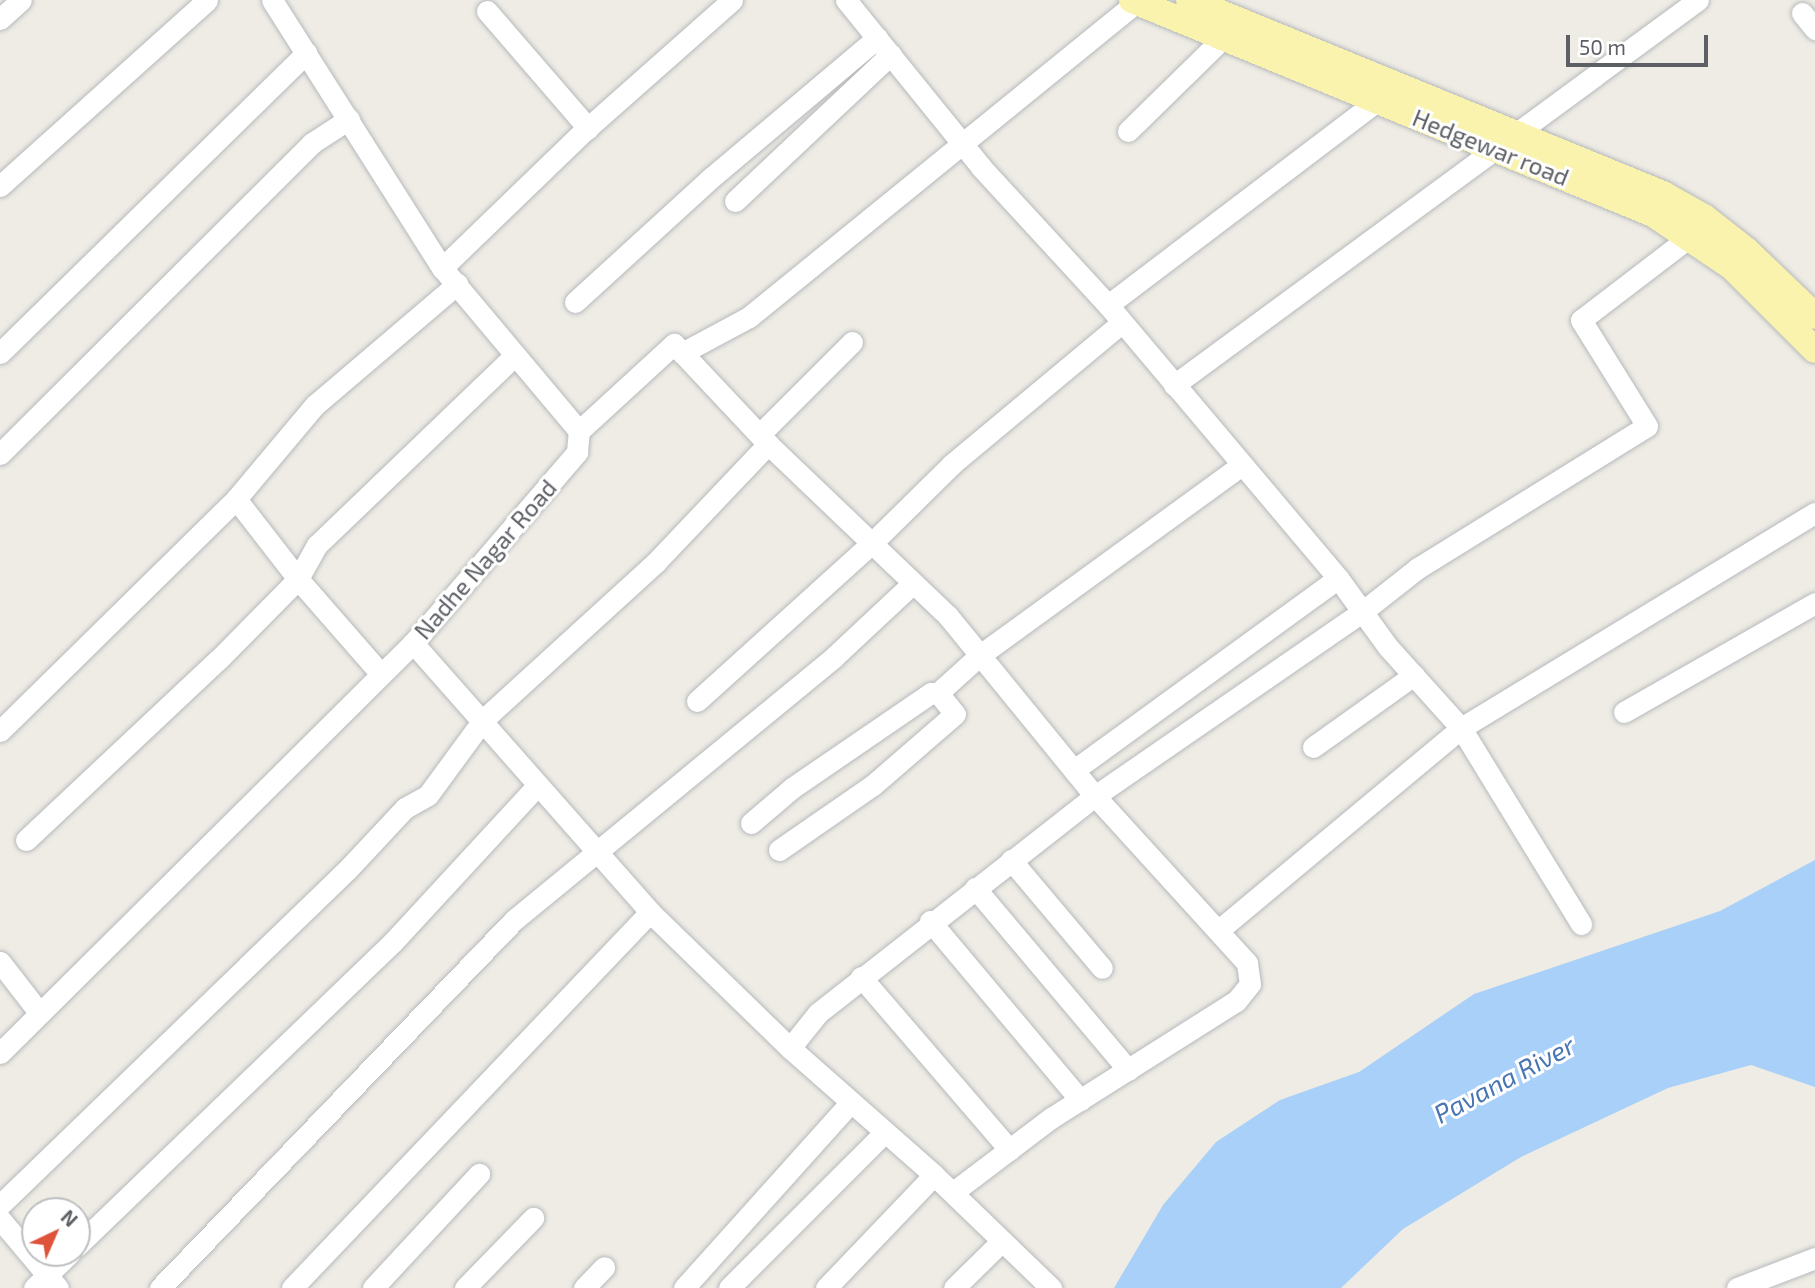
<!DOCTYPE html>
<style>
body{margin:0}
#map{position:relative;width:1815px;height:1288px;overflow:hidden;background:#eeece4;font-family:"Exo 2",sans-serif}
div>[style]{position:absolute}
.water>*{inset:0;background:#a8d0f9}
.roads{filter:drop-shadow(0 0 2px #b6b9bd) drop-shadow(0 0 2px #b6b9bd)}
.minor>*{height:21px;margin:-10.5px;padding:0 10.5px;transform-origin:10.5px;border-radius:10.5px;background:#fff}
.major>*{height:26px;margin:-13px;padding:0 13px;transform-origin:13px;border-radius:13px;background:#faf3ad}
span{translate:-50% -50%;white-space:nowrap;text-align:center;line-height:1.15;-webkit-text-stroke:6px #fff;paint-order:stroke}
.street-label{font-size:24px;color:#5c5f64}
.water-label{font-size:26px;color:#4975b2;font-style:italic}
.north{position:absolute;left:21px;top:1197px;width:70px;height:70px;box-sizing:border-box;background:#fff;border:2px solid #bebfc1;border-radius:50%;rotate:44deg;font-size:19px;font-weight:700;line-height:28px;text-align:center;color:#5c5f64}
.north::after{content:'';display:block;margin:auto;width:24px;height:32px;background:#de533a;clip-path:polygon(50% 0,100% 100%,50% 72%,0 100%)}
.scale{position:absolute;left:1566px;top:35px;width:142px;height:32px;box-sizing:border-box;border:4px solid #5c5f64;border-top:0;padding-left:9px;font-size:21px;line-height:24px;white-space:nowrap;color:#5c5f64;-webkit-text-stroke:5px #fff;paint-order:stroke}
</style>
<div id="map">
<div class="water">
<i style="clip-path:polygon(1815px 860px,1815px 1087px,1751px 1065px,1668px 1088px,1521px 1157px,1403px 1229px,1341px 1288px,1114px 1288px,1163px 1205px,1216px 1142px,1280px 1100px,1359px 1072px,1474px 994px,1720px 911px)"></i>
</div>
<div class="roads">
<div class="minor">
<i style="left:846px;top:0;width:215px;rotate:51deg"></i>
<i style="left:981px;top:167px;width:188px;rotate:47.4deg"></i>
<i style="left:1108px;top:305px;width:357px;rotate:49.9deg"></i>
<i style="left:1338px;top:578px;width:85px;rotate:54.1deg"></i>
<i style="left:1388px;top:647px;width:109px;rotate:48deg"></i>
<i style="left:1461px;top:728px;width:230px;rotate:58.5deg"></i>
<i style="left:487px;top:11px;width:155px;rotate:49.2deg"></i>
<i style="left:1802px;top:13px;width:21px;rotate:51deg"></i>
<i style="left:0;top:19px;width:28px;rotate:-42deg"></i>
<i style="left:1128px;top:131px;width:134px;rotate:-44.4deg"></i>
<i style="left:0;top:186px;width:278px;rotate:-41.9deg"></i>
<i style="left:735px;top:201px;width:214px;rotate:-43.3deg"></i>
<i style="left:442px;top:268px;width:196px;rotate:-44deg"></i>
<i style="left:583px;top:132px;width:199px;rotate:-41.5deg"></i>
<i style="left:575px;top:302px;width:185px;rotate:-42.4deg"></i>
<i style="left:712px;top:177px;width:216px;rotate:-40.1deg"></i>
<i style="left:1108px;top:305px;width:339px;rotate:-37.2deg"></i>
<i style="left:0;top:353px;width:429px;rotate:-44.4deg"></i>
<i style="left:682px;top:353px;width:76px;rotate:-28.2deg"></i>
<i style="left:749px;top:317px;width:500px;rotate:-39.1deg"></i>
<i style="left:1174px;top:385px;width:650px;rotate:-36.31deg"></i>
<i style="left:579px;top:431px;width:129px;rotate:-42.5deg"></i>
<i style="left:674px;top:344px;width:137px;rotate:46.8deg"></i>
<i style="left:768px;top:444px;width:249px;rotate:43.7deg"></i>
<i style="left:948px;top:616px;width:232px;rotate:50.8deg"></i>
<i style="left:1095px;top:796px;width:226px;rotate:47.7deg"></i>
<i style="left:1247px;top:963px;width:21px;rotate:82deg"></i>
<i style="left:1250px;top:984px;width:22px;rotate:129deg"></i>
<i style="left:1236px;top:1001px;width:219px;rotate:147.7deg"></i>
<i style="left:1051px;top:1118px;width:123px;rotate:142.9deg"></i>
<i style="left:760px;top:434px;width:130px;rotate:-45deg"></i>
<i style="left:0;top:454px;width:441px;rotate:-44.9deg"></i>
<i style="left:312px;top:143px;width:44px;rotate:-33deg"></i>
<i style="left:236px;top:499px;width:101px;rotate:52.2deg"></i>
<i style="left:298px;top:579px;width:125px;rotate:48.9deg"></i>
<i style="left:413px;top:643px;width:359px;rotate:48.6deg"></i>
<i style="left:650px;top:912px;width:195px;rotate:44.2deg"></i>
<i style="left:790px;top:1048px;width:192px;rotate:41.4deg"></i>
<i style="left:934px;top:1175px;width:163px;rotate:44deg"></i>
<i style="left:697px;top:701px;width:234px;rotate:-42.1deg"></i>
<i style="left:871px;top:544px;width:114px;rotate:-44.6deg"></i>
<i style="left:952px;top:464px;width:220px;rotate:-39.8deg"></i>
<i style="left:1624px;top:712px;width:220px;rotate:-29.7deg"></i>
<i style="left:0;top:731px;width:331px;rotate:-44.5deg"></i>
<i style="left:236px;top:499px;width:123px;rotate:-50deg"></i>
<i style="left:315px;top:405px;width:187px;rotate:-40.4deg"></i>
<i style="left:1313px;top:747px;width:124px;rotate:-35.5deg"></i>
<i style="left:1074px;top:770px;width:326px;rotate:-36deg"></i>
<i style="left:751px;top:823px;width:54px;rotate:-40.5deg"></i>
<i style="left:792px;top:788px;width:168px;rotate:-34.4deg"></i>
<i style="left:931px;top:693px;width:7px"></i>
<i style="left:938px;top:693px;width:57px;rotate:-42.1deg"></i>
<i style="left:980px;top:655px;width:321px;rotate:-36deg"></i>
<i style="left:26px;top:840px;width:263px;rotate:-43.2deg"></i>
<i style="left:218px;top:660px;width:114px;rotate:-45.4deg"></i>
<i style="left:298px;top:579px;width:39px;rotate:-61deg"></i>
<i style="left:317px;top:545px;width:274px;rotate:-43.8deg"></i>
<i style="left:779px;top:850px;width:114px;rotate:-34.7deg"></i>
<i style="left:873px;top:785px;width:108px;rotate:-40.9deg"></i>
<i style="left:955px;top:714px;width:27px;rotate:-129deg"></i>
<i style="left:1011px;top:860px;width:141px;rotate:49.9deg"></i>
<i style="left:975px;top:888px;width:238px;rotate:49.9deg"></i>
<i style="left:930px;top:921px;width:234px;rotate:50deg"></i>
<i style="left:1220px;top:929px;width:314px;rotate:-39.8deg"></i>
<i style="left:1461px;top:728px;width:414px;rotate:-31.3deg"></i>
<i style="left:0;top:962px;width:62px;rotate:52.2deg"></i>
<i style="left:861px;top:977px;width:228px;rotate:49.3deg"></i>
<i style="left:790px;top:1048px;width:45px;rotate:-51.3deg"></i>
<i style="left:818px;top:1013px;width:352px;rotate:-38.1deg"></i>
<i style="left:1095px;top:796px;width:324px;rotate:-34.6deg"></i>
<i style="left:1362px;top:612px;width:71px;rotate:-38.2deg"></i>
<i style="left:1418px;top:568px;width:269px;rotate:-31.8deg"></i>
<i style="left:1647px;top:426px;width:125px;rotate:-121.9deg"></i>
<i style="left:1581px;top:320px;width:138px;rotate:-37.4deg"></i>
<i style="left:0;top:1053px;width:582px;rotate:-44.79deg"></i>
<i style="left:413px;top:643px;width:252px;rotate:-49.3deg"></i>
<i style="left:577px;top:452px;width:21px;rotate:-85deg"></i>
<i style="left:579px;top:431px;width:213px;rotate:-130deg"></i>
<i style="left:442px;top:268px;width:317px;rotate:-122.4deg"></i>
<i style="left:0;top:1205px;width:482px;rotate:-44deg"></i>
<i style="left:347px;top:870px;width:85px;rotate:-46.9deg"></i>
<i style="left:405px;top:808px;width:26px;rotate:-29deg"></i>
<i style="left:428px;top:795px;width:93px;rotate:-53.7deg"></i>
<i style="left:483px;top:720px;width:234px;rotate:-42.4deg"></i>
<i style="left:656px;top:562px;width:163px;rotate:-46.5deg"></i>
<i style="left:0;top:1219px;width:90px;rotate:50deg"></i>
<i style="left:77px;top:1246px;width:438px;rotate:-43.9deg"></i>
<i style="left:393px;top:942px;width:212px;rotate:-47.3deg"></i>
<i style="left:34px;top:1288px;width:50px;rotate:-44.2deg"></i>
<i style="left:160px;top:1288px;width:511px;rotate:-46.11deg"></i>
<i style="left:514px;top:920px;width:414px;rotate:-39.4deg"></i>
<i style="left:834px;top:657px;width:108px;rotate:-43.1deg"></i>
<i style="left:292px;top:1288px;width:519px;rotate:-46.4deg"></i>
<i style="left:373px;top:1288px;width:156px;rotate:-47.1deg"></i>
<i style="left:465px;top:1288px;width:98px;rotate:-45.8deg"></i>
<i style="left:584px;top:1288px;width:29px;rotate:-46deg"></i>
<i style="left:684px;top:1288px;width:250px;rotate:-48.1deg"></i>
<i style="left:729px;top:1288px;width:219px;rotate:-45deg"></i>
<i style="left:826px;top:1288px;width:156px;rotate:-46.3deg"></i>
<i style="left:954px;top:1288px;width:67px;rotate:-44.4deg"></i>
<i style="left:1737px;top:1288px;width:84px;rotate:-21deg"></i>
</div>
<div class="major">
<i style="left:1132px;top:0;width:563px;rotate:22.33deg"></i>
<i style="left:1653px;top:214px;width:95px;rotate:33.9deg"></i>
<i style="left:1732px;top:267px;width:117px;rotate:45deg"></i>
<i style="left:1189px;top:0;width:512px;rotate:22.26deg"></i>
<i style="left:1663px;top:194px;width:47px;rotate:29.3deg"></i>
<i style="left:1704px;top:217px;width:53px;rotate:38.2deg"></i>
<i style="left:1746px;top:250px;width:95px;rotate:43.7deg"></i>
</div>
</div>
<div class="street-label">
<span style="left:1491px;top:147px;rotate:22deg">Hedgewar road</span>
<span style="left:485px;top:559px;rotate:-49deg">Nadhe Nagar Road</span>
</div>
<div class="water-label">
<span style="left:1504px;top:1079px;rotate:-28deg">Pavana River</span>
</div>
<div class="north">N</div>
<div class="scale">50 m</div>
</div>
